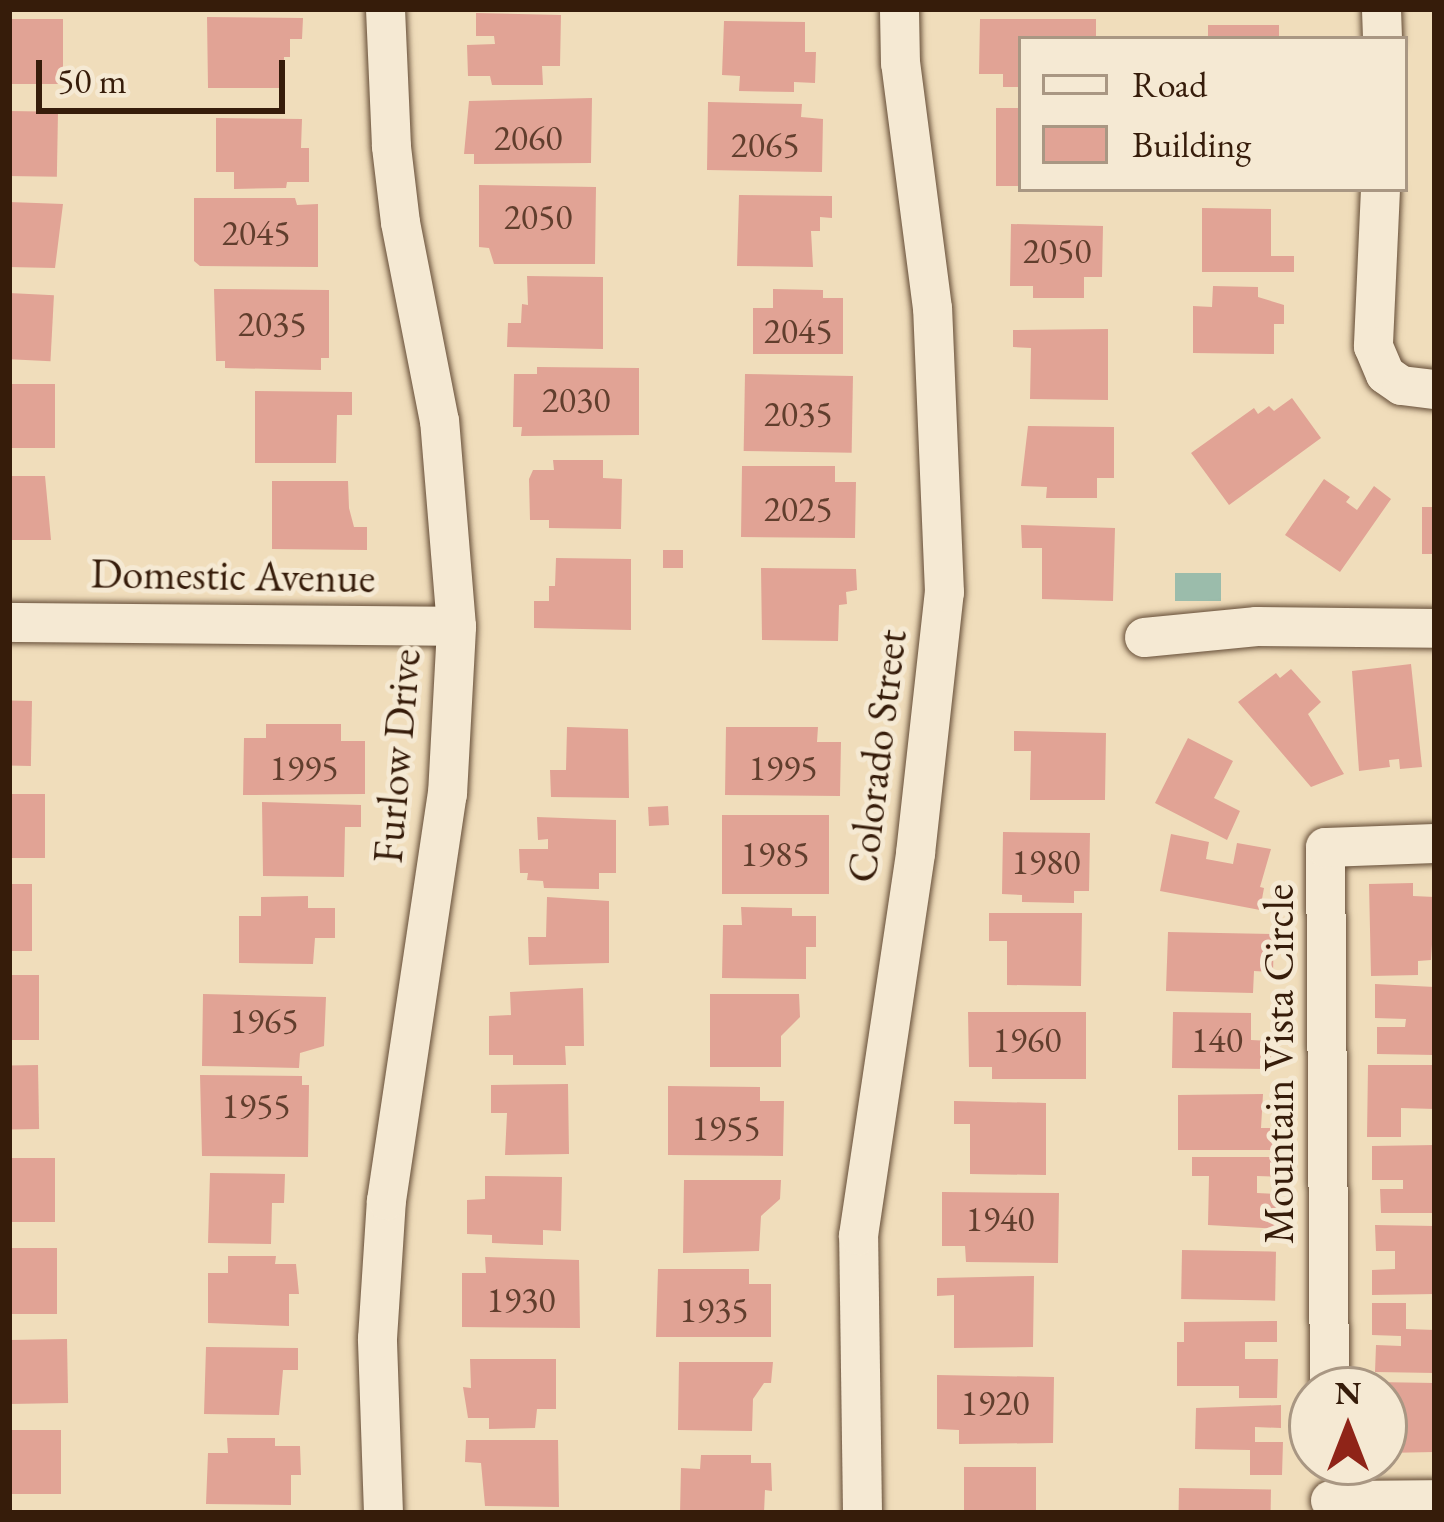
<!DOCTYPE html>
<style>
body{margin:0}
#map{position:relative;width:1444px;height:1522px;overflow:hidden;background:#f0ddbb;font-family:"EB Garamond",serif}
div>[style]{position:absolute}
.water>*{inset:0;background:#9bbcab;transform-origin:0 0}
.building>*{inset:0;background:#e1a395;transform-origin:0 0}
.roads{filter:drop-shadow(0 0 3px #644c36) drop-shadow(0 0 3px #644c36)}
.minor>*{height:39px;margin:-19.5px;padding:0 19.5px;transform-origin:19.5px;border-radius:19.5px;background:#f5e9d3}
span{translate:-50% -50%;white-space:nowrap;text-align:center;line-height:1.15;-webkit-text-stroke:10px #f5e9d3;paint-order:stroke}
.number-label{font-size:36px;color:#613e2d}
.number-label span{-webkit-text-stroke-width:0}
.street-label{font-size:42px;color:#361c0a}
.frame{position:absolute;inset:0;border:12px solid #361c0a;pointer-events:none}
.legend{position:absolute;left:1018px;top:36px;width:390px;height:156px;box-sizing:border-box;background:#f5e9d3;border:3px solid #a99783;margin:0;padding:15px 21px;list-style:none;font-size:36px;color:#361c0a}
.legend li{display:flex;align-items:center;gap:24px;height:60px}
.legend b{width:60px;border:3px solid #a99783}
.north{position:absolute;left:1288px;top:1366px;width:120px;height:120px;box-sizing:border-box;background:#f5e9d3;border:3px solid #a99783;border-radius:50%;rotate:0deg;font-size:33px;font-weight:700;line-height:48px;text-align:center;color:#361c0a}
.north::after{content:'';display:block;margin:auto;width:42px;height:54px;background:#8f2418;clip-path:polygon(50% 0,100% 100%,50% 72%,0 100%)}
.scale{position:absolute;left:36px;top:60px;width:249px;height:54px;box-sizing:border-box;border:6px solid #361c0a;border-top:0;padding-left:15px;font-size:36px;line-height:42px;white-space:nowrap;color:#361c0a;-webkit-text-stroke:9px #f5e9d3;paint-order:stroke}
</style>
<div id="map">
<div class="water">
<i style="left:1175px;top:573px;width:46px;height:28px"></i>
</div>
<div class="building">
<i style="clip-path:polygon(476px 13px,561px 15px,560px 66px,542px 66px,543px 85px,492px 85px,490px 76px,468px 76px,467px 45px,495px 44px,494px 36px,476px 36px)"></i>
<i style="clip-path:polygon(207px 17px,303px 18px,302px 39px,290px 39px,290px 57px,284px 57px,283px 88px,208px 88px)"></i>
<i style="left:9px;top:19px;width:54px;height:65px"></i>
<i style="clip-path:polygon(980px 19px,1096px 19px,1096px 39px,1021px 39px,1021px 87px,1003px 87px,1003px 74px,979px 74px)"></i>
<i style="clip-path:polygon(724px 21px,805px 22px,805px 52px,816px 52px,815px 83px,794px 82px,794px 92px,739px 91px,740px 76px,722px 75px)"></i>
<i style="left:1208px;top:25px;width:71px;height:14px"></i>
<i style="clip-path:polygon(592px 98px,591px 163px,474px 164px,474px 154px,464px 154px,469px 101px)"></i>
<i style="clip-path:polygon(708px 102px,802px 104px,801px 117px,823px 119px,822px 172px,707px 170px)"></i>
<i style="left:996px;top:108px;width:25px;height:78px"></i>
<i style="left:9px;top:111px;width:49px;height:65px;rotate:1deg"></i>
<i style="clip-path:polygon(216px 118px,302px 119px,301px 148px,309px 148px,309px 182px,287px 182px,286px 188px,234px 189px,234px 172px,216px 172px)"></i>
<i style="clip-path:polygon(479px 185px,596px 187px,595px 264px,494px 264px,489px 248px,479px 247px)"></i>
<i style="clip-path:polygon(739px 195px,832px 196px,832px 218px,820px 217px,820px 231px,811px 231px,813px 267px,737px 266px)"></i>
<i style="clip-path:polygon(194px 198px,295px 198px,297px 205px,318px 204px,318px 267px,200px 266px,194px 261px)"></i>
<i style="clip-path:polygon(9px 202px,63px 204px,55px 268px,9px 267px)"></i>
<i style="clip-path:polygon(1202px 208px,1271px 209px,1271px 256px,1294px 256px,1294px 272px,1202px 272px)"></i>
<i style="clip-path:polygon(1011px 224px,1103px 226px,1102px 277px,1084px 277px,1084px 298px,1033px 298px,1033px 286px,1010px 286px)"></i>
<i style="clip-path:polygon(527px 276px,603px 277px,603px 349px,507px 347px,508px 323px,521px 323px,522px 304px,528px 305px)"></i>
<i style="clip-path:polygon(1213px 286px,1258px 287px,1258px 297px,1284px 305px,1284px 324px,1274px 324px,1274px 354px,1193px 353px,1193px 306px,1212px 307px)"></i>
<i style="clip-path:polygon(214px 289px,329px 290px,329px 358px,321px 358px,321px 370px,225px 368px,225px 361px,216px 361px)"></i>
<i style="clip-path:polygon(773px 289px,823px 290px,823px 298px,843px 298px,843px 354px,753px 354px,753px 308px,773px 308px)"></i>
<i style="left:9px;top:293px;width:45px;height:66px;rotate:3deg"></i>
<i style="clip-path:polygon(1108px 329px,1108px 400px,1030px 399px,1031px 348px,1013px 347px,1013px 330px)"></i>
<i style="clip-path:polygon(537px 367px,639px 368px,639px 435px,521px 436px,522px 427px,513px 427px,514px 374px,537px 374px)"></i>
<i style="left:745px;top:374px;width:108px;height:77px;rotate:1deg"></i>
<i style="left:9px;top:384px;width:46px;height:64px"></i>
<i style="clip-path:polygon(255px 391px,352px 392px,352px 415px,337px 415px,336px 463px,255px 463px)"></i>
<i style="clip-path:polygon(1292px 398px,1321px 438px,1229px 505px,1191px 453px,1254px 408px,1258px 414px,1269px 406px,1274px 411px)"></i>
<i style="clip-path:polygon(1028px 426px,1114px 427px,1114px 478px,1097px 478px,1097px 498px,1046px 498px,1047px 487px,1021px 486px)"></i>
<i style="clip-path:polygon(553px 460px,603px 460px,603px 478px,622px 479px,621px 529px,549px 528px,549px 520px,530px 520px,529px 479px,533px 470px,554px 470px)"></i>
<i style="clip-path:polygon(742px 466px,835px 466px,835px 482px,856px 482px,855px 538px,741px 537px)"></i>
<i style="clip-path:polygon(9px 476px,45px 476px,51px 540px,9px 540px)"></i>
<i style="clip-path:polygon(1324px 479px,1350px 497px,1346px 502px,1357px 510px,1374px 486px,1391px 499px,1340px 572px,1285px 535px)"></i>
<i style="clip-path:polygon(272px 481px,348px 481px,349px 508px,354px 527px,367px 527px,367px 550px,272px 549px)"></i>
<i style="left:1422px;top:507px;width:13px;height:47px"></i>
<i style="clip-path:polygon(1021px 525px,1115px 528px,1113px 601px,1042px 599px,1042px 548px,1022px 548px)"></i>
<i style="left:663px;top:550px;width:20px;height:18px"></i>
<i style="clip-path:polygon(556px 558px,631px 559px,631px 630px,534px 628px,534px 601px,549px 601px,549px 586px,555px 586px)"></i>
<i style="clip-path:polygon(761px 568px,856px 569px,857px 590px,846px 592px,847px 604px,839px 605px,838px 641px,762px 640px)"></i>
<i style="clip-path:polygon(1411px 664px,1422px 767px,1400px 769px,1399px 759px,1389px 760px,1390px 767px,1359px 771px,1352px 671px)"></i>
<i style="clip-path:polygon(1291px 669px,1321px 702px,1308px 714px,1344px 774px,1311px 787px,1238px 702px,1276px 673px,1280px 678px)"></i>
<i style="left:32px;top:701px;width:65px;height:23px;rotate:91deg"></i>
<i style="clip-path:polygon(266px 724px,341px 724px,341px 741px,365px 741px,365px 794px,243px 795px,244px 738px,266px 738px)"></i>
<i style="clip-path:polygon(567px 727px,628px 729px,629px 798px,551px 797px,550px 770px,566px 770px)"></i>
<i style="clip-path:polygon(726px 727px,818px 727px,817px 742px,841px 742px,840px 796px,725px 795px)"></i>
<i style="clip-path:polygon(1014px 731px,1106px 733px,1105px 800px,1030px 800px,1031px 751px,1014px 751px)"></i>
<i style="clip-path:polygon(1188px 738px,1233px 761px,1214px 798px,1240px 811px,1227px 840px,1155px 803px)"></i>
<i style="left:9px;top:794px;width:36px;height:64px"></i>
<i style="clip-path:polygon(262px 802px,361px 805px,361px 827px,345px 827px,344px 877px,263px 876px)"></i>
<i style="left:668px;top:806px;width:19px;height:20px;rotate:87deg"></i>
<i style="left:722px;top:815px;width:107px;height:79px"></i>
<i style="clip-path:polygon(537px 817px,616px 820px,616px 873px,599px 873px,599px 889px,544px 888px,543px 881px,527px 880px,528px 873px,520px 873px,519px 849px,548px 849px,548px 839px,538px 840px)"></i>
<i style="clip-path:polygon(1003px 832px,1090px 833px,1089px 891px,1074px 891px,1074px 903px,1022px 902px,1022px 895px,1002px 894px)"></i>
<i style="clip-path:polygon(1171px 834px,1209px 842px,1206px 859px,1233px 864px,1237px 843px,1271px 849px,1260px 887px,1264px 888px,1260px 910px,1160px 891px)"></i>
<i style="clip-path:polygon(1413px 883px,1413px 896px,1435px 897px,1431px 960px,1418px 961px,1418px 975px,1371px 976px,1369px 884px)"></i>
<i style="left:9px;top:884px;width:23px;height:67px"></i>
<i style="clip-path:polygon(308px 896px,308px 908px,335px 908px,335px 938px,315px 938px,313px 964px,239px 963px,239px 916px,261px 916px,261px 897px)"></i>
<i style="clip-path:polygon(547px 897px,609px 901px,609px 963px,529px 965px,528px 937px,546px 937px)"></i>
<i style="clip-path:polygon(741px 907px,792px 908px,792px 916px,816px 916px,816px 947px,806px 947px,806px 979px,722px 978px,723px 925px,742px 925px)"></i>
<i style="clip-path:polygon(989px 913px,1082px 913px,1081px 986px,1007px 985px,1007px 941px,989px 941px)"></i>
<i style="clip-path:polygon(1168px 932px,1274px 934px,1273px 972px,1254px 971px,1253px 993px,1166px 991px)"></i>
<i style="left:9px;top:975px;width:30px;height:65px"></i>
<i style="clip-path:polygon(1375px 984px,1435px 987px,1435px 1055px,1377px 1054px,1377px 1027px,1405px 1027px,1406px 1019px,1375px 1018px)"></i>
<i style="clip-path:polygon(583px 988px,584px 1046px,565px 1046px,566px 1065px,513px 1065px,513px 1055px,489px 1055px,489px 1016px,511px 1015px,510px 992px)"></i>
<i style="clip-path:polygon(203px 994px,326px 997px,324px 1046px,300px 1053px,299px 1068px,202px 1066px)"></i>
<i style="clip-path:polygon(710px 994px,799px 994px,800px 1017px,781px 1036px,781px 1067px,710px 1067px)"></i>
<i style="clip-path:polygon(968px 1012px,1086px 1012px,1086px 1079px,992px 1079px,992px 1067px,969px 1067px)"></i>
<i style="clip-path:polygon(1173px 1012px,1251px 1013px,1251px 1040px,1272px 1041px,1270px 1069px,1172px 1068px)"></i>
<i style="left:38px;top:1065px;width:64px;height:29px;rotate:89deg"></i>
<i style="clip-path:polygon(1368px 1065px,1435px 1065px,1435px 1109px,1401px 1108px,1401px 1137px,1367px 1137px)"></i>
<i style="clip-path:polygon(200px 1075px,302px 1076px,302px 1085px,309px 1085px,308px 1157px,202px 1156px)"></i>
<i style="clip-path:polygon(568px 1084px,569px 1154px,505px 1155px,507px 1113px,491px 1113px,491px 1085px)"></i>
<i style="clip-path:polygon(668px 1086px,760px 1087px,760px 1101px,784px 1101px,783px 1156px,668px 1155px)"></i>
<i style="clip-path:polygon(1263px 1094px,1261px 1128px,1281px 1128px,1281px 1150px,1178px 1150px,1178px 1095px)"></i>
<i style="clip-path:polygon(954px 1101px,1046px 1103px,1046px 1175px,970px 1174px,970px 1124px,954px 1124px)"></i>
<i style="clip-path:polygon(1435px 1145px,1435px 1213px,1381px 1213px,1380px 1189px,1403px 1189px,1403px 1180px,1372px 1180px,1372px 1146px)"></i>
<i style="clip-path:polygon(1192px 1157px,1286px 1157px,1286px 1177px,1257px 1176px,1257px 1193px,1281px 1194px,1281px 1229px,1208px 1225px,1209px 1176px,1192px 1176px)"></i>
<i style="left:9px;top:1158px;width:46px;height:64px"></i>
<i style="clip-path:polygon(210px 1173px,285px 1174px,284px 1203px,272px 1203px,271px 1244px,208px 1243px)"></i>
<i style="clip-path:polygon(485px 1176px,562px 1177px,561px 1231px,543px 1230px,543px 1245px,492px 1243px,492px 1235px,467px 1234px,467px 1200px,485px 1199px)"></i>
<i style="clip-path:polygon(684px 1180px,781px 1180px,780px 1199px,761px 1216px,759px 1251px,683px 1253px)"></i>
<i style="clip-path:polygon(942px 1192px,1059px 1193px,1058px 1263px,966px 1262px,965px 1246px,942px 1246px)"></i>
<i style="clip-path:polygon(1375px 1225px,1435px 1226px,1435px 1294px,1372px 1295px,1372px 1270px,1395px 1269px,1395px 1251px,1376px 1251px)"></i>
<i style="left:9px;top:1248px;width:48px;height:66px"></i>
<i style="left:1182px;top:1250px;width:94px;height:49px;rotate:1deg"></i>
<i style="clip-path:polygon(228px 1256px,276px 1256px,275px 1264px,296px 1264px,299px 1294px,289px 1294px,289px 1326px,208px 1323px,208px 1273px,228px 1273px)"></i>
<i style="clip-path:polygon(485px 1257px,579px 1260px,580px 1328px,462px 1327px,462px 1273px,486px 1273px)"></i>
<i style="clip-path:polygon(658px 1269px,749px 1269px,749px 1284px,771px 1284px,771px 1337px,656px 1337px)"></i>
<i style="clip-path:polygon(1034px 1276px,1033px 1347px,954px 1348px,954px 1295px,937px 1296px,937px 1278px)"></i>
<i style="clip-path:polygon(1372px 1303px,1406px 1303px,1406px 1329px,1435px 1330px,1435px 1373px,1375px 1372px,1376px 1345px,1401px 1346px,1401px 1336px,1372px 1335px)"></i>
<i style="clip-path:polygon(1277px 1321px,1277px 1342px,1245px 1342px,1245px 1359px,1278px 1359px,1277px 1398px,1239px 1398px,1239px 1386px,1177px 1386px,1177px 1342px,1184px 1342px,1184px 1322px)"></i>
<i style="left:67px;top:1339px;width:64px;height:58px;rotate:89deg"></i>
<i style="clip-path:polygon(206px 1347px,298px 1348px,298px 1370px,283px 1370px,279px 1415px,204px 1414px)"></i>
<i style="clip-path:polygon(470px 1359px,556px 1359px,556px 1409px,537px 1409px,535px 1428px,489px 1429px,489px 1418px,468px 1418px,463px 1387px,471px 1388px)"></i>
<i style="clip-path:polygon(679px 1362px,773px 1362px,771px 1383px,764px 1383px,753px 1399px,752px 1431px,678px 1430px)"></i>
<i style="clip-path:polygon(937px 1375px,1054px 1377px,1053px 1443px,959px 1444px,959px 1430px,937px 1429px)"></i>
<i style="clip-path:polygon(1375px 1382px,1435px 1383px,1435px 1452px,1384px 1453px,1384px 1427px,1403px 1427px,1403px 1415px,1384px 1414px,1384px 1390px,1375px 1390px)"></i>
<i style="clip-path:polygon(1281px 1405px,1281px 1428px,1255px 1427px,1255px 1442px,1283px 1442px,1282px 1475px,1250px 1475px,1250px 1450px,1195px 1449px,1196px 1408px)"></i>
<i style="left:9px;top:1430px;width:52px;height:64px"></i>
<i style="clip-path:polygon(227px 1438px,275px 1438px,275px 1446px,300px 1446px,301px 1475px,291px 1475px,291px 1505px,206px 1504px,208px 1453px,228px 1453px)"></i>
<i style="clip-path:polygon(466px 1440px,558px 1440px,559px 1507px,485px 1506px,481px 1463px,465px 1462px)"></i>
<i style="clip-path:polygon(701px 1455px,751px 1455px,751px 1463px,771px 1463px,772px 1491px,765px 1490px,764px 1513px,680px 1513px,681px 1468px,700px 1469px)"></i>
<i style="left:964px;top:1467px;width:72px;height:46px"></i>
<i style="left:1179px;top:1488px;width:92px;height:25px;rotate:1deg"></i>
</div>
<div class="roads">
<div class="minor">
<i style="left:1381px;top:9px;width:30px;rotate:88deg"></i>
<i style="left:1380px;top:189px;width:157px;rotate:92.6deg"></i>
<i style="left:1373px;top:346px;width:30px;rotate:67deg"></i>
<i style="left:1385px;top:374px;width:19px;rotate:35deg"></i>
<i style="left:1401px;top:385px;width:34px;rotate:7deg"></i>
<i style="left:9px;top:622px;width:447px;rotate:0.5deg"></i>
<i style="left:1144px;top:637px;width:113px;rotate:-5.6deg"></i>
<i style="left:1256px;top:626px;width:179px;rotate:0.6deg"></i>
<i style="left:1329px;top:1390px;width:543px;rotate:-90.42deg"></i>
<i style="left:1325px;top:847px;width:110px;rotate:-2.1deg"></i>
<i style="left:1330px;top:1500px;width:105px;rotate:-0.5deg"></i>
<i style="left:383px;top:1513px;width:175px;rotate:-92deg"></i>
<i style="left:377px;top:1338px;width:138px;rotate:-86.3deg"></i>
<i style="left:386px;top:1200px;width:411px;rotate:-81.5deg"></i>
<i style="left:447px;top:794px;width:168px;rotate:-86.9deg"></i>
<i style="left:456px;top:626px;width:206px;rotate:-94.7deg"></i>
<i style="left:439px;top:421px;width:203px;rotate:-101.1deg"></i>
<i style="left:400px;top:222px;width:77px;rotate:-96.8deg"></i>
<i style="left:391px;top:146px;width:137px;rotate:-92.5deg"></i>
<i style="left:862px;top:1513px;width:278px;rotate:-90.8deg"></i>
<i style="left:858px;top:1235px;width:386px;rotate:-81.5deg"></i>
<i style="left:915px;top:853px;width:263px;rotate:-83.7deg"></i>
<i style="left:944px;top:592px;width:284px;rotate:-92.4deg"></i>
<i style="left:932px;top:308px;width:247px;rotate:-97.4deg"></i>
<i style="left:900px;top:63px;width:54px;rotate:-91.1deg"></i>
</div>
</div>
<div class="number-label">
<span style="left:528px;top:138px">2060</span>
<span style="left:765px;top:145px">2065</span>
<span style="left:538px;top:217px">2050</span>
<span style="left:256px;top:233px">2045</span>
<span style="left:1057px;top:251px">2050</span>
<span style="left:272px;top:324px">2035</span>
<span style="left:798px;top:331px">2045</span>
<span style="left:576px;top:400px">2030</span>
<span style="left:798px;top:414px">2035</span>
<span style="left:798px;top:509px">2025</span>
<span style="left:304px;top:768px">1995</span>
<span style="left:783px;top:768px">1995</span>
<span style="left:775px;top:854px">1985</span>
<span style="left:1046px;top:862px">1980</span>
<span style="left:264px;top:1021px">1965</span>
<span style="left:1027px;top:1040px">1960</span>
<span style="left:1217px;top:1040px">140</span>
<span style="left:256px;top:1106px">1955</span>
<span style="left:726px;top:1128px">1955</span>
<span style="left:1000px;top:1219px">1940</span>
<span style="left:521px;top:1300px">1930</span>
<span style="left:714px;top:1310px">1935</span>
<span style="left:995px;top:1403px">1920</span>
</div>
<div class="street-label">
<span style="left:233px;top:576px;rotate:1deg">Domestic Avenue</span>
<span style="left:397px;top:756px;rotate:-85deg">Furlow Drive</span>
<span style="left:877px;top:756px;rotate:-83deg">Colorado Street</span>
<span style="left:1279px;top:1064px;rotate:-90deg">Mountain Vista Circle</span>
</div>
<div class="frame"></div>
<ul class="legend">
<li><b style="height:15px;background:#f5e9d3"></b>Road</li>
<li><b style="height:33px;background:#e1a395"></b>Building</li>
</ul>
<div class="north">N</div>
<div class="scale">50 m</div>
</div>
